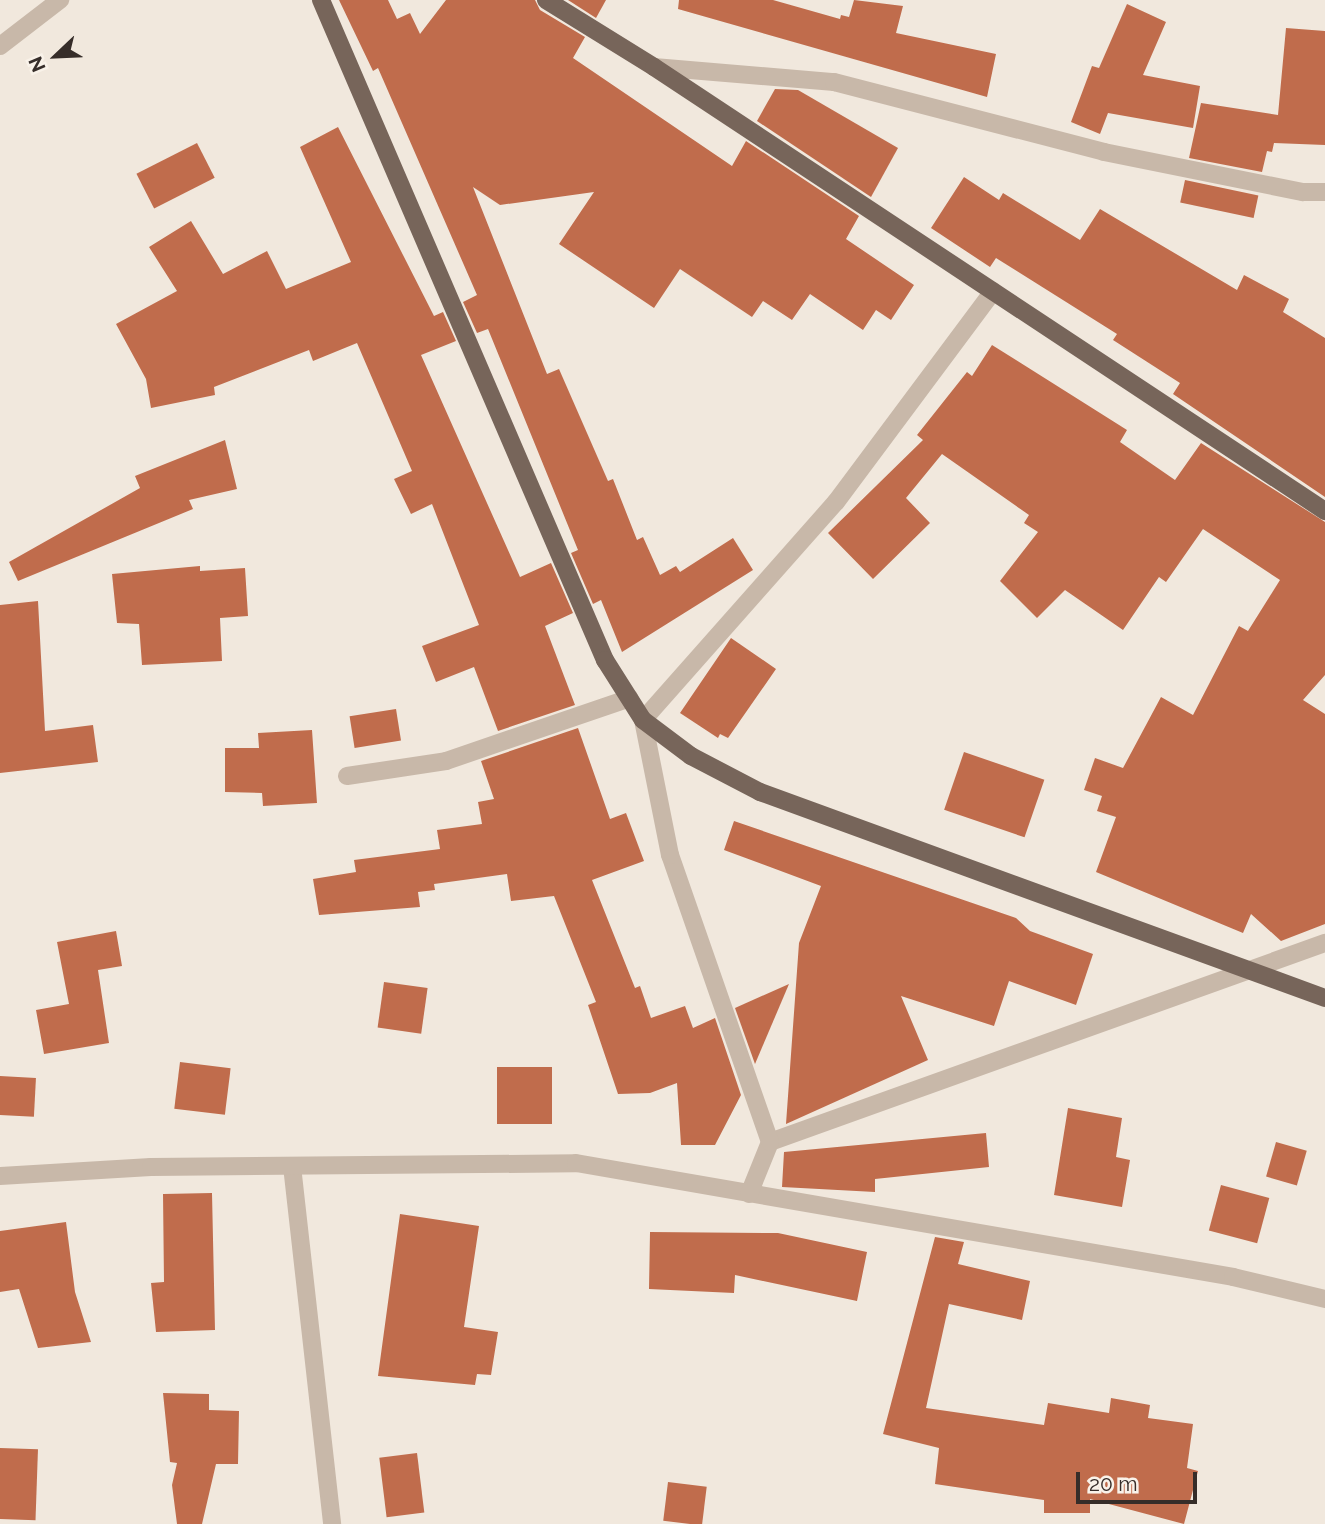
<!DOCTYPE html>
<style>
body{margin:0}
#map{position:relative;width:1325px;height:1524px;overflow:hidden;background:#f1e8dd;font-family:Raleway,sans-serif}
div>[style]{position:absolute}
.building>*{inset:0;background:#c06c4c;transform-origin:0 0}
.minor>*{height:18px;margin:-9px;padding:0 9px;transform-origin:9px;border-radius:9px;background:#c8b8a9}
.major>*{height:18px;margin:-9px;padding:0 9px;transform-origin:9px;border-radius:9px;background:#77655a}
span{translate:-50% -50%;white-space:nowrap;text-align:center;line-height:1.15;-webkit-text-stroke:5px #f9f2e9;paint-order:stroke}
.north{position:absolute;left:21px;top:21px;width:70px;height:70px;-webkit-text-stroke:5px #f9f2e9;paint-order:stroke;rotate:247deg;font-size:19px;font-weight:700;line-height:28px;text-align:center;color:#362d29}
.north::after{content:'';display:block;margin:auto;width:24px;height:32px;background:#362d29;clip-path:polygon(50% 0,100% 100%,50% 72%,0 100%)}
.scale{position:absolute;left:1076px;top:1472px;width:121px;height:32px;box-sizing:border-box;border:4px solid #362d29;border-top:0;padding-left:9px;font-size:21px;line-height:24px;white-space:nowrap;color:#362d29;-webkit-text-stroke:5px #f9f2e9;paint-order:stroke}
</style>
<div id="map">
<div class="building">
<i style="clip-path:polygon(339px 0,388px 0,397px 19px,410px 13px,420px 34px,446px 0,535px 0,540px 10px,585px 37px,573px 58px,732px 166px,746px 141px,859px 216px,846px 239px,914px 285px,891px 320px,876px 310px,863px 330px,810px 294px,792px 320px,763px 301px,752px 317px,680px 269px,654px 308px,559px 244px,594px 192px,500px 205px,473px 187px,547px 374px,559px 369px,608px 481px,613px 479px,637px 540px,643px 537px,660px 575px,676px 566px,680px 572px,733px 538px,753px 570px,622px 652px,601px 600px,593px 604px,571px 553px,578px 550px,488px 329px,477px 333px,463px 302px,477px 295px,378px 68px,373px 71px)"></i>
<i style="clip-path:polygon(568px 0,606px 0,596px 18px)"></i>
<i style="clip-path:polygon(679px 0,773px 0,840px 19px,841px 15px,849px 17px,854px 0,903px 6px,896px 33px,996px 54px,987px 97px,678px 9px)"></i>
<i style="clip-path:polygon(1127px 4px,1166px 22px,1143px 75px,1200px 86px,1193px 128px,1108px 113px,1100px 134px,1071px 122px,1092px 66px,1099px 68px)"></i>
<i style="clip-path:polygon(1286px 28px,1325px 31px,1325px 145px,1274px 143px,1272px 152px,1267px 151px,1262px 172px,1189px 158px,1201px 103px,1278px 115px)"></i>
<i style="clip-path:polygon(775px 89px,798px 90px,898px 148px,871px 197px,757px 121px)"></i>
<i style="clip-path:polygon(338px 127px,434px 316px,443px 312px,456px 341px,421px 355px,520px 577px,551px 563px,573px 613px,545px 626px,575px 705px,498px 731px,474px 667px,436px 682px,422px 646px,479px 625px,432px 504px,411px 514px,394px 479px,412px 471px,357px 343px,313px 361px,309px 350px,214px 387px,215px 395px,151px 408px,146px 379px,116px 324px,177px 291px,149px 247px,191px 221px,223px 274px,267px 251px,286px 289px,351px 262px,300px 147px)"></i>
<i style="left:197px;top:143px;width:39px;height:68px;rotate:63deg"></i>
<i style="clip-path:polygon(964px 177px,999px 200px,1003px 193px,1080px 240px,1100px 209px,1237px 290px,1244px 275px,1289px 299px,1283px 312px,1325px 338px,1325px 497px,1173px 394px,1180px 383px,1113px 340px,1117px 334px,996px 258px,990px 267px,931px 228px)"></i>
<i style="left:1185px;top:180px;width:75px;height:23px;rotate:12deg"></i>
<i style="clip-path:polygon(992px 345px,1127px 430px,1120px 442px,1175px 480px,1201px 443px,1325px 522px,1325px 675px,1303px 700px,1325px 714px,1325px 924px,1281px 941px,1251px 914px,1243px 933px,1096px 872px,1116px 817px,1097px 811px,1102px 796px,1084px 790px,1095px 758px,1123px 768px,1161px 697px,1193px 715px,1239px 626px,1248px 631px,1280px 580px,1203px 529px,1166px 582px,1159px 577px,1123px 630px,1065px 590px,1037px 618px,1000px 581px,1038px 532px,1024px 523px,1029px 515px,942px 454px,906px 498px,930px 523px,873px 579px,828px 533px,923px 440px,917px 435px,967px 372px,972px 376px)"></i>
<i style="clip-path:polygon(225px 440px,237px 489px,189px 500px,193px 509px,18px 581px,9px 562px,140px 488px,135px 476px)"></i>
<i style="clip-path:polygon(200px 566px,200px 571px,245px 568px,248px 616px,220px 618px,222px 661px,142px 665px,139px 624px,117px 623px,112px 574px)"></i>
<i style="clip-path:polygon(38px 601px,45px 731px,93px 725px,98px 762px,0 773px,0 605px)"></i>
<i style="clip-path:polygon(731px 638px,776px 669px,728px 738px,720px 734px,718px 738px,680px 713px)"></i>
<i style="left:396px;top:709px;width:32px;height:47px;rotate:81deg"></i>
<i style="clip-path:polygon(578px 728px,610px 819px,626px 813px,644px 861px,592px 880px,635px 988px,640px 986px,651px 1018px,685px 1006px,693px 1028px,715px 1018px,741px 1095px,715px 1145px,681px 1145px,677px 1083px,650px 1093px,618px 1094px,588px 1005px,596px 1002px,554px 896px,511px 901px,507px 874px,434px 884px,435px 890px,418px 892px,420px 907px,319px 915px,313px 879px,356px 872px,354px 860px,440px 849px,437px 830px,482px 824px,478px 802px,494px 799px,481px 761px)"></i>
<i style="clip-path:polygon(312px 730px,317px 803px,263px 806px,262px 793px,225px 792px,225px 748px,259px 748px,258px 733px)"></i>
<i style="left:964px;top:752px;width:85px;height:61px;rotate:19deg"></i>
<i style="clip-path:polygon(734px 821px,1016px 918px,1030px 931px,1093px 954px,1076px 1005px,1009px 981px,994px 1026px,901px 996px,928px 1060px,786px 1124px,799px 943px,821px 886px,724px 850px)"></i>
<i style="clip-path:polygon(116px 931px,122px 966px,98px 970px,109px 1043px,44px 1054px,36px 1010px,69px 1004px,57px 942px)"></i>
<i style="left:384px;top:982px;width:44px;height:46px;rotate:8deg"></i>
<i style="clip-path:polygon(789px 984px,755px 1064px,735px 1008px)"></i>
<i style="left:180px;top:1062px;width:51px;height:47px;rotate:7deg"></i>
<i style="left:497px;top:1067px;width:55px;height:57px"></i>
<i style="left:0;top:1076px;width:36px;height:39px;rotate:3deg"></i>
<i style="clip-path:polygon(1068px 1108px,1122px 1118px,1116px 1157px,1130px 1160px,1122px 1207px,1054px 1195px)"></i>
<i style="clip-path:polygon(986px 1133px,989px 1167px,875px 1179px,875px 1192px,782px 1187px,784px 1152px)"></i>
<i style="left:1276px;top:1142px;width:32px;height:36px;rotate:16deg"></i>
<i style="left:1221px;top:1185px;width:50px;height:47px;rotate:15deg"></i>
<i style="clip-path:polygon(212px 1193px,215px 1330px,156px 1332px,151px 1283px,164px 1282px,163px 1194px)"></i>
<i style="clip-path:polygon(400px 1214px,479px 1226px,464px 1327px,498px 1332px,491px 1375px,477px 1374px,475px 1385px,378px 1376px)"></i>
<i style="clip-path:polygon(66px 1222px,75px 1292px,91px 1342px,38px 1348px,19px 1289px,0 1292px,0 1231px)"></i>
<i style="clip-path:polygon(650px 1232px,778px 1233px,867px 1252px,857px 1301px,735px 1275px,734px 1293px,649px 1289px)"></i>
<i style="clip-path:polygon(935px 1237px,964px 1242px,958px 1264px,1030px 1281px,1022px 1320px,949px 1304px,926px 1408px,1044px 1425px,1048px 1403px,1109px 1413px,1111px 1398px,1150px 1405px,1148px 1418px,1193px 1424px,1187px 1468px,1198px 1471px,1184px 1524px,1090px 1499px,1090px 1513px,1044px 1513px,1044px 1500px,935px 1484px,939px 1448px,883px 1434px)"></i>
<i style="clip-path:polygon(163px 1393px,209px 1394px,209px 1410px,239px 1411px,238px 1464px,216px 1464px,202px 1524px,177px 1524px,172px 1485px,177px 1463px,170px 1462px)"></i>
<i style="left:0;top:1448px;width:38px;height:71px;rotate:2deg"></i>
<i style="left:417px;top:1453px;width:60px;height:38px;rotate:83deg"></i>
<i style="left:668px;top:1482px;width:39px;height:39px;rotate:7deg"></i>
</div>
<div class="minor">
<i style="left:0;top:46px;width:76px;rotate:-37.5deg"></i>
<i style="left:654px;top:67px;width:181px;rotate:4.8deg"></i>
<i style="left:834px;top:82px;width:279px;rotate:14.5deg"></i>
<i style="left:1104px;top:152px;width:203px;rotate:11.4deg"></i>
<i style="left:1303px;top:192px;width:22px"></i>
<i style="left:347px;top:776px;width:100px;rotate:-8.6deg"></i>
<i style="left:446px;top:761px;width:194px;rotate:-18.9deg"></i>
<i style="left:770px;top:1142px;width:590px;rotate:-19.73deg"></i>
<i style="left:292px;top:1166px;width:360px;rotate:83.6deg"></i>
<i style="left:0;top:1176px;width:151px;rotate:-3.4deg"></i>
<i style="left:151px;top:1167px;width:425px;rotate:-0.5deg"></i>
<i style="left:576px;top:1163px;width:667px;rotate:9.84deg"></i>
<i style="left:1233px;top:1277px;width:95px;rotate:13.4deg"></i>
<i style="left:749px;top:1194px;width:56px;rotate:-68deg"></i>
<i style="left:770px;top:1142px;width:304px;rotate:-109.2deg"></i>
<i style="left:670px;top:855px;width:138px;rotate:-101.3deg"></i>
<i style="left:643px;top:720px;width:291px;rotate:-48.5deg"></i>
<i style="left:836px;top:502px;width:263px;rotate:-53.3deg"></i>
</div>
<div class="major">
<i style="left:321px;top:0;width:719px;rotate:66.72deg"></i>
<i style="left:605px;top:660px;width:71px;rotate:57.7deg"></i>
<i style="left:643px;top:720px;width:60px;rotate:36.9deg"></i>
<i style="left:691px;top:756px;width:78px;rotate:27.6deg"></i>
<i style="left:760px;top:792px;width:601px;rotate:20.03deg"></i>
<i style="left:546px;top:0;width:127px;rotate:31.8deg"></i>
<i style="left:654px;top:67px;width:805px;rotate:33.49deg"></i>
</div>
<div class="north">N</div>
<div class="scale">20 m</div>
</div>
